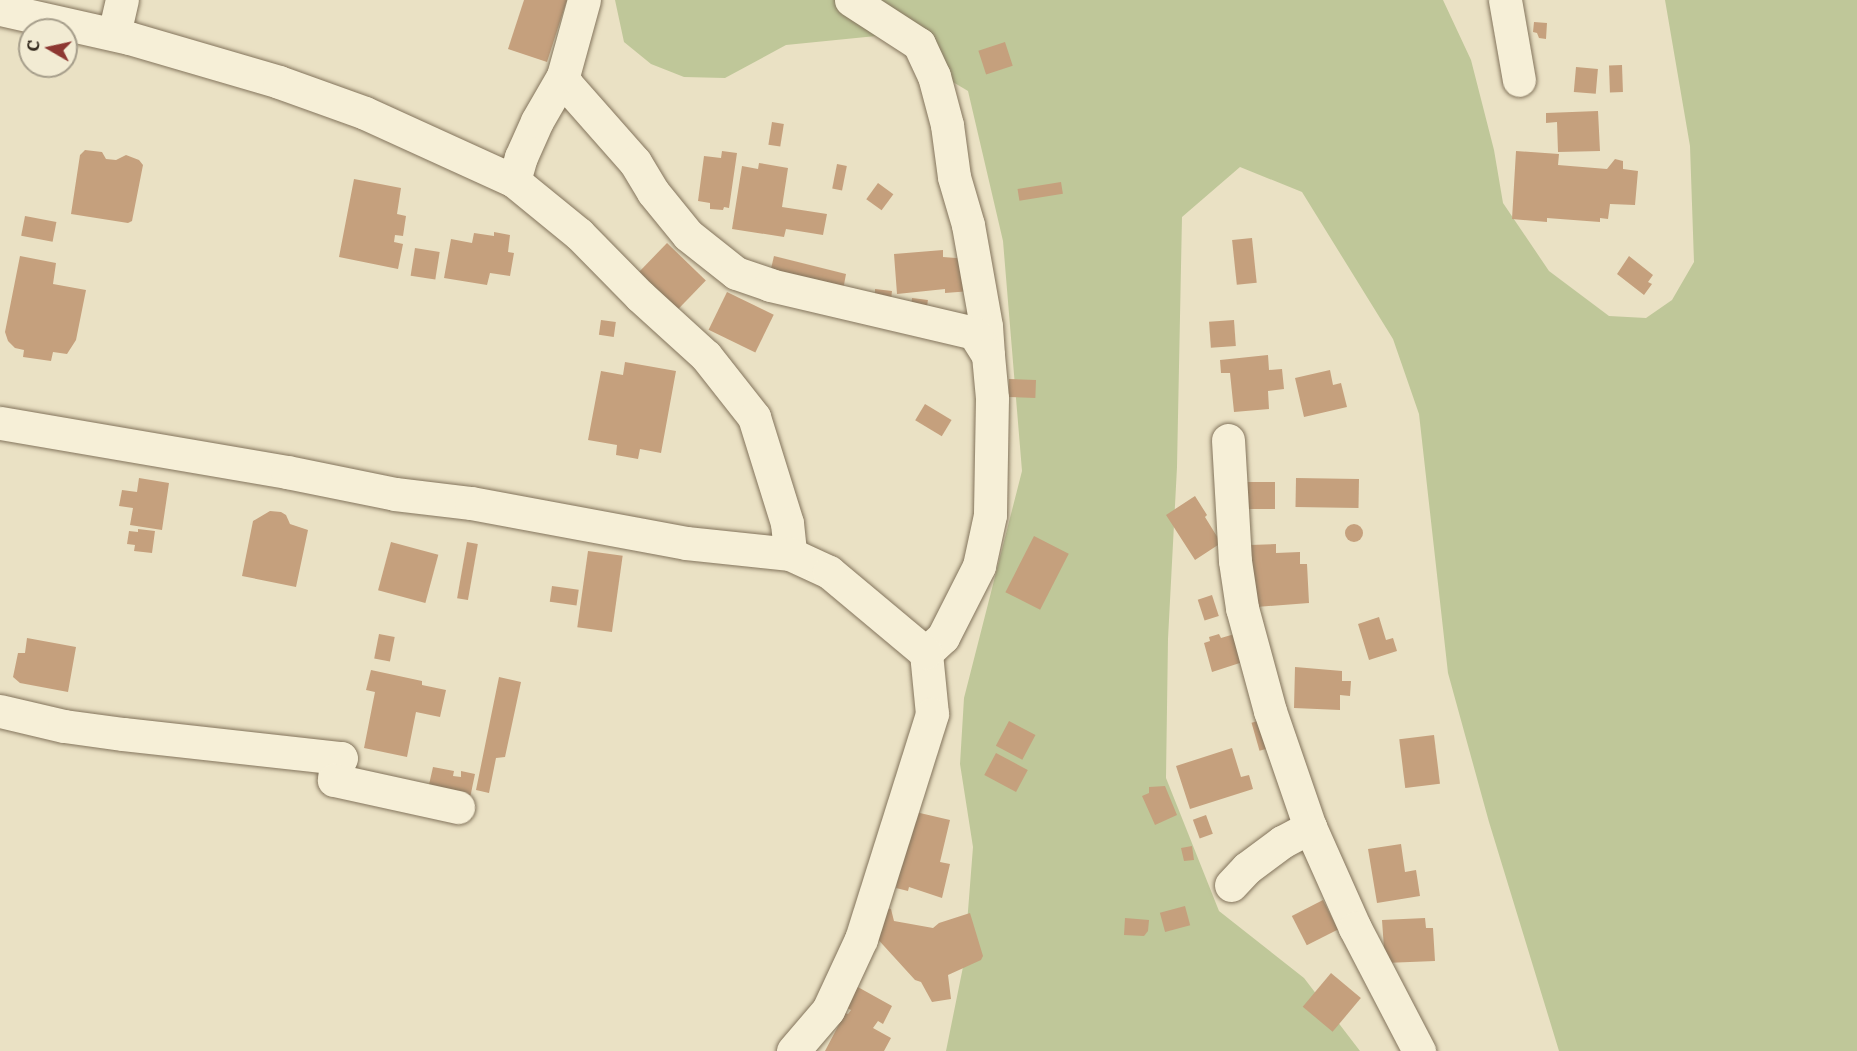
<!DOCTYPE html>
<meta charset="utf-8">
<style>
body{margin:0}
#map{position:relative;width:1857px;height:1051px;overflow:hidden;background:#eae1c4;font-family:Literata,serif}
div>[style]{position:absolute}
.green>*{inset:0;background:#bfc799}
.building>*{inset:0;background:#c5a07d;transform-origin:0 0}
.round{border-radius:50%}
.roads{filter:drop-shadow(0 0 2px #83745c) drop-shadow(0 0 2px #83745c)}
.street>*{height:33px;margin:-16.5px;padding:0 16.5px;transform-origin:16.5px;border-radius:16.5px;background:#f6efd7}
span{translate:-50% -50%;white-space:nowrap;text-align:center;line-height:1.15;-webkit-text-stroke:5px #f2ebd3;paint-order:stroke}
.north{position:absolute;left:18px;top:18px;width:60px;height:60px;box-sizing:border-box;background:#f2ebd3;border:2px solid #a69e8b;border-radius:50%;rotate:279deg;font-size:16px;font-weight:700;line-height:24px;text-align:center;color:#352b1f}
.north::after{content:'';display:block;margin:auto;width:21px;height:27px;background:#8d3731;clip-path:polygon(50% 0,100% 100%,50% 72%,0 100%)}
</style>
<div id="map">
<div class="green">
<i style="clip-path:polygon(615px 0,1443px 0,1471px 60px,1494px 150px,1503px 203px,1549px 271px,1609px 316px,1646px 318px,1672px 300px,1694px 262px,1690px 146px,1665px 0,1857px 0,1857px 1051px,1559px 1051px,1489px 822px,1448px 673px,1419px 414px,1393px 339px,1302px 192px,1240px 167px,1182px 217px,1177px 467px,1168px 639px,1166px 778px,1219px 911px,1304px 978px,1360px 1051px,946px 1051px,964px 962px,973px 847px,960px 764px,964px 698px,1022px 471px,1003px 241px,968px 91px,876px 36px,786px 45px,725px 78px,684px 77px,651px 64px,624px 42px)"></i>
</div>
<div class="building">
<i style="clip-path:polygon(524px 0,567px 0,547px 62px,508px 49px)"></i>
<i style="clip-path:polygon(1534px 22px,1547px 23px,1546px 39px,1539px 38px,1537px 33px,1533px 32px)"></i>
<i style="left:1005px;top:42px;width:25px;height:28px;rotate:72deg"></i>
<i style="left:1622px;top:65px;width:27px;height:13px;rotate:88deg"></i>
<i style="left:1576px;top:67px;width:22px;height:25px;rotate:5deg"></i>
<i style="clip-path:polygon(1598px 111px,1600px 151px,1558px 152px,1557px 122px,1546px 123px,1546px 113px)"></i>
<i style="left:772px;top:122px;width:12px;height:23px;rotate:9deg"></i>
<i style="clip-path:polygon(85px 150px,102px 152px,106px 159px,116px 160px,126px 155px,139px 160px,143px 165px,132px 221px,128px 223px,71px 214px,80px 155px)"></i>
<i style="clip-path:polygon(722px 151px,737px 153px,729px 208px,724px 207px,723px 210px,710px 209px,710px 203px,698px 201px,704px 156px,721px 158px)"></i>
<i style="clip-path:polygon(1516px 151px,1559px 154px,1558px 165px,1607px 169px,1615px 159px,1623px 161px,1623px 169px,1638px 171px,1635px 205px,1610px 204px,1608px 219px,1600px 218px,1600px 222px,1547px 218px,1547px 222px,1512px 219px)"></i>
<i style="clip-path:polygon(759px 163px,788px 168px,782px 207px,827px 214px,823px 235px,786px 229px,784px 237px,732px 229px,742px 166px,758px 169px)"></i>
<i style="left:837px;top:164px;width:10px;height:25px;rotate:11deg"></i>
<i style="clip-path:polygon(354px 179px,401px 188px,397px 214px,406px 216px,403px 236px,395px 235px,394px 242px,403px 244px,398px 269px,339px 257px)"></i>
<i style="left:1061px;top:182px;width:12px;height:44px;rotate:81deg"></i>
<i style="left:878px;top:183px;width:19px;height:20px;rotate:36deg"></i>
<i style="left:25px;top:216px;width:32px;height:20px;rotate:11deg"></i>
<i style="clip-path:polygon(494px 232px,510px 235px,508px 252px,514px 253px,510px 276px,490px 273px,487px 285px,444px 278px,451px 239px,472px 243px,474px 233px,494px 236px)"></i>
<i style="left:1252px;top:238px;width:45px;height:20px;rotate:84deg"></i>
<i style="left:667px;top:243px;width:54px;height:40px;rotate:44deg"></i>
<i style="left:415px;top:248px;width:25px;height:28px;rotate:9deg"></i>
<i style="clip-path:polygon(943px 250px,943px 257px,969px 259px,971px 291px,945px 293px,945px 289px,897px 294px,894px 254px)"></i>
<i style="clip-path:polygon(20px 256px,56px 263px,53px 284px,86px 290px,76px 340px,67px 354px,53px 352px,51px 361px,23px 357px,24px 350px,15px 348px,8px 341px,5px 332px)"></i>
<i style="clip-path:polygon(774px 256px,846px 274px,842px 295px,770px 273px)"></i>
<i style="clip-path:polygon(1629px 256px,1653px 275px,1648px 282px,1652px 284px,1644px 295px,1617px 274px)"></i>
<i style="clip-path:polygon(875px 289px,892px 291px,891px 299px,875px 298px)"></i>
<i style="left:727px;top:292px;width:52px;height:42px;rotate:26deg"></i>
<i style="left:912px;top:298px;width:16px;height:13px;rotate:7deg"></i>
<i style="left:601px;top:320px;width:15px;height:15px;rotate:8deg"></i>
<i style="left:1234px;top:320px;width:26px;height:25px;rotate:86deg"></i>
<i style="clip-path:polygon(1268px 355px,1269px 370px,1282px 369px,1284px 389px,1268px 391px,1269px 409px,1234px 412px,1230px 373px,1221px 373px,1220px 360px)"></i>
<i style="clip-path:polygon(625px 362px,676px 371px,661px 453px,640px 449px,638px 459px,616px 455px,617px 445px,588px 440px,601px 371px,623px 375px)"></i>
<i style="clip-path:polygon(1330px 370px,1333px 385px,1341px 383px,1347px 407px,1304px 417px,1295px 378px)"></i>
<i style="left:1009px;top:379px;width:27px;height:18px;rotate:2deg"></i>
<i style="left:925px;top:404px;width:31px;height:19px;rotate:31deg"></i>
<i style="clip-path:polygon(139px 478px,169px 483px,162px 530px,130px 525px,133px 508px,119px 506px,122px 490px,137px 492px)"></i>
<i style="left:1296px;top:478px;width:63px;height:29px;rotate:1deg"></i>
<i style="left:1245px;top:482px;width:30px;height:27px"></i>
<i style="clip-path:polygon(1195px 496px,1207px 515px,1205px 517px,1221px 543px,1195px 560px,1166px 515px)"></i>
<i style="clip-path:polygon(270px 511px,281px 512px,286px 515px,290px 524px,308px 530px,296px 587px,242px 576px,253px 521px)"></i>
<i class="round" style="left:1345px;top:524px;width:18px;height:18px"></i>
<i style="clip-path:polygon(138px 529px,155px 531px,152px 553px,134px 551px,135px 545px,127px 544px,129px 531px,138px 532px)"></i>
<i style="left:1034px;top:536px;width:39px;height:63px;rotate:27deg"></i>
<i style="left:391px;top:542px;width:49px;height:50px;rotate:15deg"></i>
<i style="left:467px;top:542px;width:11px;height:57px;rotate:10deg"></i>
<i style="clip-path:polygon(1276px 544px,1276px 553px,1300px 552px,1300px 564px,1307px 564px,1309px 603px,1256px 607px,1250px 545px)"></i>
<i style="left:588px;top:551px;width:35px;height:77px;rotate:8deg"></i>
<i style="left:552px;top:586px;width:27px;height:16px;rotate:8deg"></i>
<i style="left:1212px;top:595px;width:22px;height:15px;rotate:72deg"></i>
<i style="clip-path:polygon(1379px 617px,1386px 640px,1393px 638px,1397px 651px,1369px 660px,1358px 624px)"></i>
<i style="clip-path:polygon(1238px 633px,1246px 661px,1212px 672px,1204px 643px,1210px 641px,1209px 637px,1219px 634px,1221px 638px)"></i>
<i style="left:379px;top:634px;width:16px;height:25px;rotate:11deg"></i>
<i style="clip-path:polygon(27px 638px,76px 647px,68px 692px,20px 683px,13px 677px,18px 653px,25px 653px)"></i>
<i style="clip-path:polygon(1295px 667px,1342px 671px,1342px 681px,1351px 681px,1350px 696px,1340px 695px,1340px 710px,1294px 708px)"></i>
<i style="clip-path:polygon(371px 670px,422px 681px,422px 685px,446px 690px,440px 717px,416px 712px,407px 757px,364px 748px,375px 692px,366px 690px)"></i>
<i style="clip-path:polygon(499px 677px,521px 682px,505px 757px,496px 758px,489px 793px,476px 790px)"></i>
<i style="left:1265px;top:719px;width:29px;height:14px;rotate:74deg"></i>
<i style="left:1009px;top:721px;width:30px;height:28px;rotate:28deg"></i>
<i style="left:1434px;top:735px;width:49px;height:35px;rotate:83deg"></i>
<i style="clip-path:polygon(1232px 748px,1241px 777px,1249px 775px,1253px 789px,1190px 809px,1176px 766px)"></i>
<i style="left:996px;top:753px;width:36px;height:25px;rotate:28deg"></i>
<i style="clip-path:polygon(433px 767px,454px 771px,453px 776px,461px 777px,461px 771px,475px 774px,470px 798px,428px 789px)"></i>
<i style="clip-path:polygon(1165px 786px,1177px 815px,1155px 825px,1142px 796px,1149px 793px,1149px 787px)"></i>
<i style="clip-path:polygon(907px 810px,950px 820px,940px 862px,950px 864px,942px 898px,909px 887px,908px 891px,896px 888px,897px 881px,891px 880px)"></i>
<i style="left:1206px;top:815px;width:20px;height:14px;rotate:70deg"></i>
<i style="clip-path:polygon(1401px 844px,1405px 872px,1416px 870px,1420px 896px,1377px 903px,1368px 849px)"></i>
<i style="clip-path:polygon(1192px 846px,1194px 860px,1184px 861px,1181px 848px)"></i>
<i style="left:1323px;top:900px;width:33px;height:35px;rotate:63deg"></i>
<i style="left:1185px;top:906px;width:20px;height:26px;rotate:75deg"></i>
<i style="clip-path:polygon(883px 907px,891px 909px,894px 921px,933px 928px,939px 923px,970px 913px,983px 956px,981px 960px,948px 975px,951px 999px,932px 1002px,921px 982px,915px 980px,874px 935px)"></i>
<i style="clip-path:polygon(1125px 918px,1149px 920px,1148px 931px,1144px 936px,1124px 935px)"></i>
<i style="clip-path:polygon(1425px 918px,1426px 928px,1433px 928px,1435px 961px,1385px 963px,1382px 920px)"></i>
<i style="left:1331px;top:973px;width:39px;height:44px;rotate:40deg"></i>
<i style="clip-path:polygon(856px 986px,892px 1006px,883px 1024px,878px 1021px,873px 1028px,891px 1038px,884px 1051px,825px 1051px,845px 1013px,848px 1014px,851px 1010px,845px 1007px)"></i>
</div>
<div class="roads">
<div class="street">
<i style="left:851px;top:0;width:81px;rotate:32.9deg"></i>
<i style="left:919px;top:44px;width:35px;rotate:65deg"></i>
<i style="left:934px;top:76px;width:51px;rotate:75.1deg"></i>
<i style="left:947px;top:125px;width:52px;rotate:82.3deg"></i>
<i style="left:954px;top:177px;width:50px;rotate:73.7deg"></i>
<i style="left:968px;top:225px;width:103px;rotate:79.9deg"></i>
<i style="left:986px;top:326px;width:29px;rotate:86deg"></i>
<i style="left:1505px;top:0;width:81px;rotate:80.1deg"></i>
<i style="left:0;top:9px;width:132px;rotate:12.7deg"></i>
<i style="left:129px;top:38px;width:156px;rotate:16.3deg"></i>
<i style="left:279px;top:82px;width:91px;rotate:19.8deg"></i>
<i style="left:365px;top:113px;width:164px;rotate:24.5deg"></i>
<i style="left:514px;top:181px;width:84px;rotate:39.2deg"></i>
<i style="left:579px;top:234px;width:87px;rotate:45.5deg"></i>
<i style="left:640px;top:296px;width:89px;rotate:42.3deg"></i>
<i style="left:706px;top:356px;width:78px;rotate:51.8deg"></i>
<i style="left:754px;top:417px;width:111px;rotate:72.7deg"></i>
<i style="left:787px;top:523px;width:31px;rotate:84deg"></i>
<i style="left:114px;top:34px;width:35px;rotate:-77deg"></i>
<i style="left:563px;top:76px;width:10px;rotate:66deg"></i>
<i style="left:567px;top:85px;width:103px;rotate:48.6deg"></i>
<i style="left:635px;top:162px;width:35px;rotate:59deg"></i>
<i style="left:653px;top:192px;width:55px;rotate:50.9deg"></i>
<i style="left:688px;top:235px;width:61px;rotate:38.4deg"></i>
<i style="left:736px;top:273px;width:36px;rotate:19deg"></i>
<i style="left:770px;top:285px;width:210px;rotate:13.2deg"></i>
<i style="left:974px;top:333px;width:26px;rotate:58deg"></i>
<i style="left:988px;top:355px;width:43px;rotate:84.7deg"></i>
<i style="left:992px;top:398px;width:117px;rotate:91deg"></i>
<i style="left:990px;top:515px;width:52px;rotate:102.2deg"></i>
<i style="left:979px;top:566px;width:80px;rotate:116.9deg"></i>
<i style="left:943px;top:637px;width:23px;rotate:137deg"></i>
<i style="left:926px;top:653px;width:61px;rotate:84.4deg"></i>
<i style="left:932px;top:714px;width:236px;rotate:107.5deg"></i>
<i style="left:861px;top:939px;width:78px;rotate:114.9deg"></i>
<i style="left:828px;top:1010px;width:54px;rotate:130.5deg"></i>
<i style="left:514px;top:181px;width:25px;rotate:-74deg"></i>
<i style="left:521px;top:157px;width:39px;rotate:-66deg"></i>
<i style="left:537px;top:121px;width:52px;rotate:-60deg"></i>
<i style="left:563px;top:76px;width:79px;rotate:-74.6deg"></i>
<i style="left:0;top:423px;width:291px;rotate:9.7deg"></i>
<i style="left:287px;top:472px;width:110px;rotate:11.5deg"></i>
<i style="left:395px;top:494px;width:77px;rotate:6.8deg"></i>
<i style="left:471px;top:503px;width:219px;rotate:10.5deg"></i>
<i style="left:686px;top:543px;width:105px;rotate:6deg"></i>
<i style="left:790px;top:554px;width:43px;rotate:24.8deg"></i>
<i style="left:829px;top:572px;width:126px;rotate:39.9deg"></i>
<i style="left:1228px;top:440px;width:121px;rotate:86.7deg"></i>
<i style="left:1235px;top:561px;width:48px;rotate:81.5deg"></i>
<i style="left:1242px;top:608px;width:107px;rotate:74.8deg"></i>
<i style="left:1270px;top:711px;width:123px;rotate:71deg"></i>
<i style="left:1310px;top:827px;width:111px;rotate:66deg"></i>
<i style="left:1355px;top:928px;width:139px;rotate:62.5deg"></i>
<i style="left:0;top:711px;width:66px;rotate:13.2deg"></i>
<i style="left:64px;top:726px;width:60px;rotate:7.7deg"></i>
<i style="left:123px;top:734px;width:219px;rotate:6.3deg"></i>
<i style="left:341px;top:758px;width:13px;rotate:117deg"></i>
<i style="left:335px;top:770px;width:10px;rotate:96deg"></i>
<i style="left:334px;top:780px;width:127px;rotate:12.3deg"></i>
<i style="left:1231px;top:885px;width:23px;rotate:-47deg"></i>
<i style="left:1247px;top:868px;width:44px;rotate:-36.6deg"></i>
<i style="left:1282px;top:842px;width:32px;rotate:-28deg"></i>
</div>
</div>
<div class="north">С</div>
</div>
